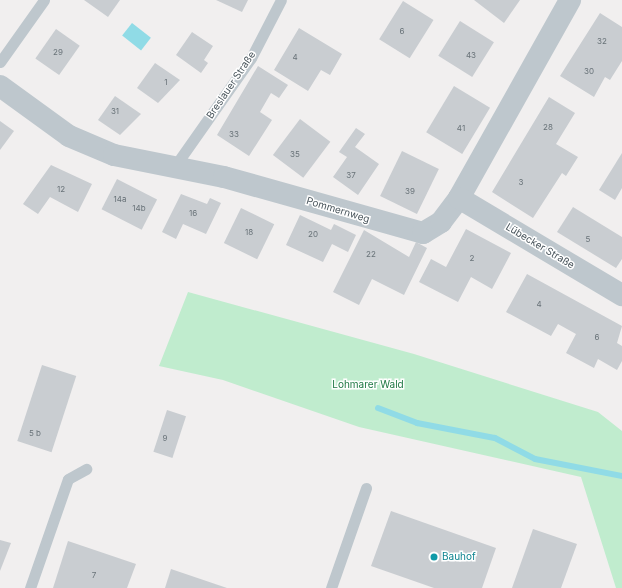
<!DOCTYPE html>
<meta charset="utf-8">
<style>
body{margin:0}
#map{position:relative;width:622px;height:588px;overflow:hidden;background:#f1efef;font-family:Inter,sans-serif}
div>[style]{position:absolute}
.green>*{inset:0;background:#c0ecce}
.water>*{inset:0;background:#90dbe6;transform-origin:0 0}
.stream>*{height:6px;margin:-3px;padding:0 3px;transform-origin:3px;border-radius:3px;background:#90dbe6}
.building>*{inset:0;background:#c9cdd1;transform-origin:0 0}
.service>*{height:11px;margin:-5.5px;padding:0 5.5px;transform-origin:5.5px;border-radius:5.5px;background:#bec7cd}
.minor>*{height:22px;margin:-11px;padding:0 11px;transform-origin:11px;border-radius:11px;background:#bec7cd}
.dots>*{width:11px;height:11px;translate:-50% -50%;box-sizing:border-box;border:2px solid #fff;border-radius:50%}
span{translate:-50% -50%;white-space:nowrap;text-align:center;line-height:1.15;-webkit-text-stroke:3px #fff;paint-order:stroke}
.number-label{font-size:8px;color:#687278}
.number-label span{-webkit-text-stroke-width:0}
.street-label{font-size:10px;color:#48545b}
.park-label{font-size:10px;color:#1d7843}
.culture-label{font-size:10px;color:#0d838f}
.left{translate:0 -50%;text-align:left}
</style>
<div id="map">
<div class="green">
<i style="clip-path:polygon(188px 292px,414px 354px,598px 412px,622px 431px,622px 588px,616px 588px,581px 477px,359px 427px,223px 380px,159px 366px)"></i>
</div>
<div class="water">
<i style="left:132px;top:23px;width:24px;height:16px;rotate:38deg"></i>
</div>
<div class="stream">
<i style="left:378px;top:408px;width:42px;rotate:21deg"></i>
<i style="left:417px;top:423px;width:79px;rotate:10.9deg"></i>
<i style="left:495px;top:438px;width:45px;rotate:27.7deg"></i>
<i style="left:535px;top:459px;width:89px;rotate:11.1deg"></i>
</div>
<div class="building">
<i style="clip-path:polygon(84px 0,120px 0,108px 17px)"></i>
<i style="clip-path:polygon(216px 0,248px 0,242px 12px)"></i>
<i style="clip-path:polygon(474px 0,520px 0,504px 23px)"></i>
<i style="left:403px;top:1px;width:36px;height:45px;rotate:32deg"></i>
<i style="clip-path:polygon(600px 13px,622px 27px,622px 61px,610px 80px,605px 77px,594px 97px,560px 76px)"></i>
<i style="left:460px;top:21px;width:40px;height:41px;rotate:32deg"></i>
<i style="clip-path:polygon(299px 28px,342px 54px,330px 75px,321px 70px,308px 91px,274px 70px)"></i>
<i style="left:56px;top:29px;width:29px;height:36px;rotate:35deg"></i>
<i style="clip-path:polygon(192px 32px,213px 46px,204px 60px,208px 63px,201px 73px,176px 55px)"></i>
<i style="clip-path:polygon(155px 63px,180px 80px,158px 103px,137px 88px)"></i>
<i style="clip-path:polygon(258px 66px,288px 85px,279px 98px,271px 93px,260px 112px,272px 120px,249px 156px,217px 135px)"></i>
<i style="left:454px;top:86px;width:42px;height:54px;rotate:31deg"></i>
<i style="clip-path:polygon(115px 96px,141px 114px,120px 135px,98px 120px)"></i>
<i style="clip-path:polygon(549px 97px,575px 113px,556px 144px,578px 157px,566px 176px,562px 173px,533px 218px,492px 192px)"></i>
<i style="left:300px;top:119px;width:38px;height:45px;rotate:37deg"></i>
<i style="clip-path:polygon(0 121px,14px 131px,0 150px)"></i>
<i style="clip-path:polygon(356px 128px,365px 134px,355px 147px,379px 164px,358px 195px,333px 177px,347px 157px,339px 152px)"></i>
<i style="left:402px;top:151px;width:41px;height:50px;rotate:26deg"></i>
<i style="clip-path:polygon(622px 153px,622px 188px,615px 200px,599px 190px)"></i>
<i style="clip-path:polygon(51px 165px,92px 184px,78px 212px,50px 197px,38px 214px,23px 204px)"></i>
<i style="left:117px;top:179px;width:45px;height:34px;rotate:27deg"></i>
<i style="clip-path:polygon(181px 194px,207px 204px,210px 198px,221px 203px,206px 234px,183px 224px,176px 239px,162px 232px)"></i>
<i style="clip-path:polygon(573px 207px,622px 237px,622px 259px,616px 268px,557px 232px)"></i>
<i style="left:241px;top:208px;width:37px;height:39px;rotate:26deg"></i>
<i style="clip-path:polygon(300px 215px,331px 230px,334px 224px,356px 235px,348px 252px,332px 244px,323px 262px,286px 245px)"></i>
<i style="clip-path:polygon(466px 229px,511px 253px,492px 289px,471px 277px,458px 302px,419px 282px,431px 259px,446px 267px)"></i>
<i style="clip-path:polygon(364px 230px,409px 257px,416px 242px,427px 248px,404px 295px,372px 279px,359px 305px,333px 292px)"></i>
<i style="clip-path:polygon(527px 274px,622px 326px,617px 343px,622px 346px,622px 361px,617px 370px,598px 359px,594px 368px,566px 353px,576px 334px,558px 324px,551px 336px,506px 312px)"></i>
<i style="left:42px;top:365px;width:36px;height:80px;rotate:18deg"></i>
<i style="left:167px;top:410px;width:20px;height:44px;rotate:18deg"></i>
<i style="clip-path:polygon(391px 511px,496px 548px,482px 588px,434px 588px,371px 566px)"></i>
<i style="clip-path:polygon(533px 529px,577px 544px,561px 588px,512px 588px)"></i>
<i style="clip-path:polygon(0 540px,11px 543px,0 571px)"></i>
<i style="clip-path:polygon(68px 541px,136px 564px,127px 588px,53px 588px)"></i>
<i style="clip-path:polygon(171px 569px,227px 588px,165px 588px)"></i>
</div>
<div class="service">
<i style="left:0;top:62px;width:76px;rotate:-54.6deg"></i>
<i style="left:175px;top:166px;width:132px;rotate:-54.9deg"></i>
<i style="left:251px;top:58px;width:65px;rotate:-62.7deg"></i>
<i style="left:30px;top:588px;width:115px;rotate:-70.8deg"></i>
<i style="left:68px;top:479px;width:21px;rotate:-29deg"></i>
<i style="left:331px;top:588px;width:106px;rotate:-70.7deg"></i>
</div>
<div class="minor">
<i style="left:0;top:86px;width:85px;rotate:35.9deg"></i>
<i style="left:69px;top:136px;width:49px;rotate:22.9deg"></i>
<i style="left:114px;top:155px;width:112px;rotate:11.3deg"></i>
<i style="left:224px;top:177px;width:207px;rotate:15.7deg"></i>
<i style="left:423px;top:233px;width:21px;rotate:-31deg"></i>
<i style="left:441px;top:222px;width:30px;rotate:-53deg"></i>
<i style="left:459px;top:198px;width:227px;rotate:-60.7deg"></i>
<i style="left:459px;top:198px;width:190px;rotate:30.8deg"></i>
</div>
<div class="dots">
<i style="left:434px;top:557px;background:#0f9aa8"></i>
</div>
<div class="number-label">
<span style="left:402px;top:32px">6</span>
<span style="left:602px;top:42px">32</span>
<span style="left:58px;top:53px">29</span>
<span style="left:471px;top:56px">43</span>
<span style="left:295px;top:58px">4</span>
<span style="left:589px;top:72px">30</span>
<span style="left:166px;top:83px">1</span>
<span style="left:115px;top:112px">31</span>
<span style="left:548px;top:128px">28</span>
<span style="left:461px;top:129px">41</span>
<span style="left:234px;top:135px">33</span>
<span style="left:295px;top:155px">35</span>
<span style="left:351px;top:176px">37</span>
<span style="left:521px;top:183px">3</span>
<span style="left:61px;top:190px">12</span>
<span style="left:410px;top:192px">39</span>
<span style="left:120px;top:200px">14a</span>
<span style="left:139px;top:209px">14b</span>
<span style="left:193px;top:214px">16</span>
<span style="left:249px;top:233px">18</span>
<span style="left:313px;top:235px">20</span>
<span style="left:588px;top:240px">5</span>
<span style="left:371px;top:255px">22</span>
<span style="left:472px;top:259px">2</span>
<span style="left:539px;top:305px">4</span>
<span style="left:597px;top:338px">6</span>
<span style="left:35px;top:434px">5 b</span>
<span style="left:165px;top:439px">9</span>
<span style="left:94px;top:576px">7</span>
</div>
<div class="street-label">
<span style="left:231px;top:85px;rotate:-56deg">Breslauer Straße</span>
<span style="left:338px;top:210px;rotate:17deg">Pommernweg</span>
<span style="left:540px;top:246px;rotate:31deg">Lübecker Straße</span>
</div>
<div class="park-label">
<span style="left:368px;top:385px">Lohmarer Wald</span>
</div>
<div class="culture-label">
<span class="left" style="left:442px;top:557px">Bauhof</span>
</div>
</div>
